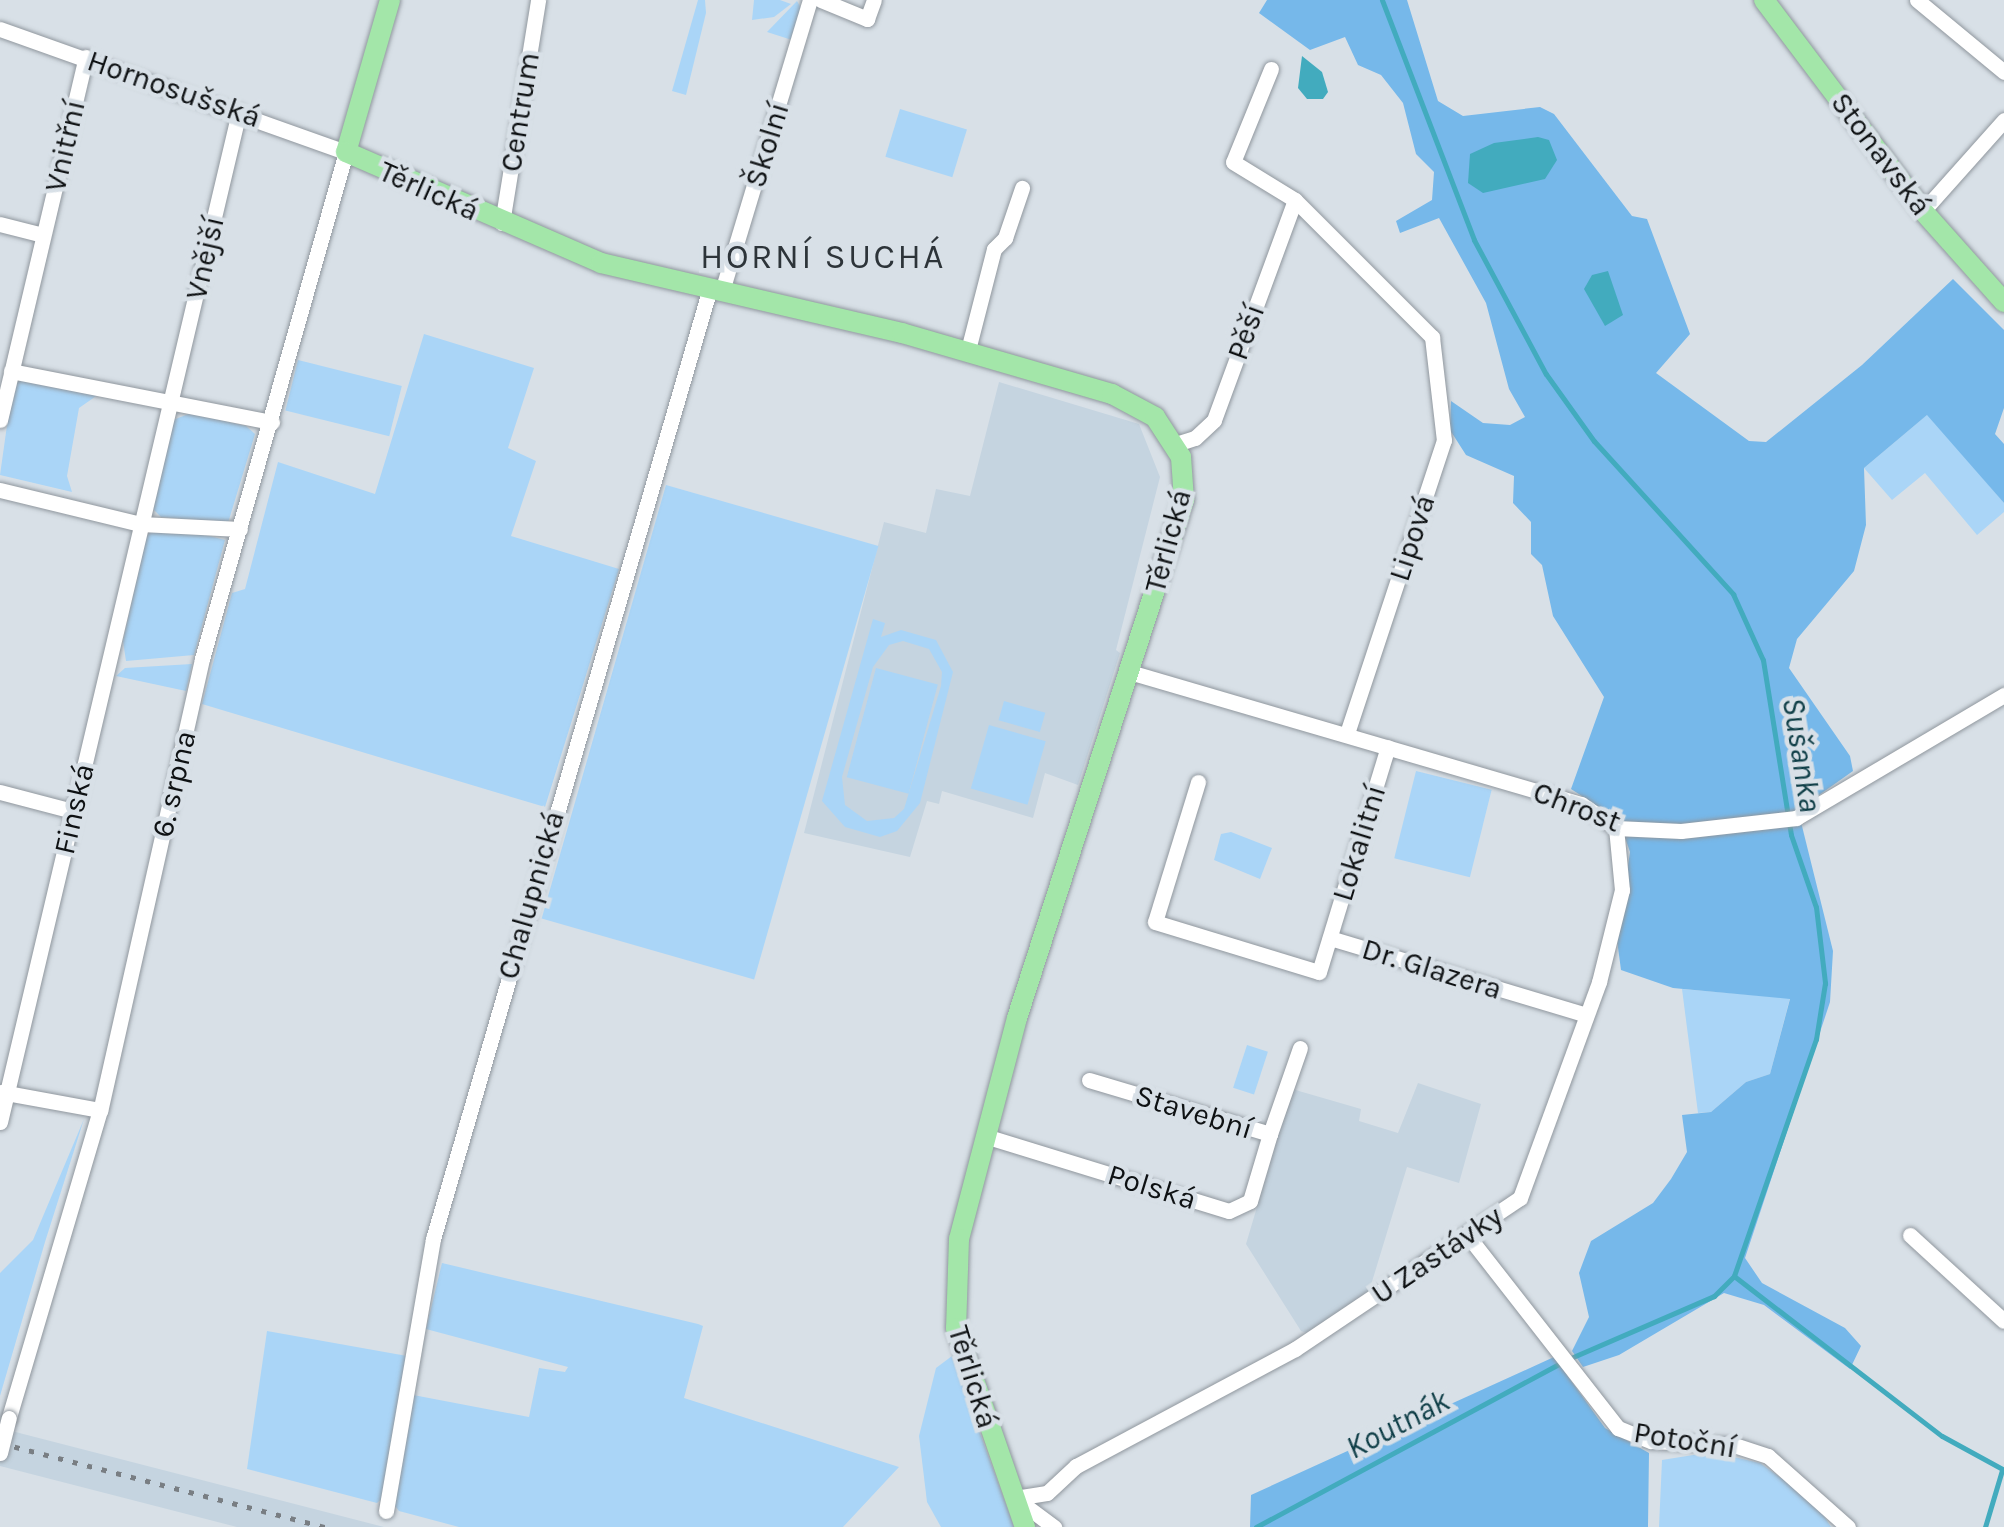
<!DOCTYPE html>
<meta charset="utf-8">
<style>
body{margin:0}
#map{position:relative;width:2004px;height:1527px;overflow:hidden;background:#d8e0e7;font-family:Karla,sans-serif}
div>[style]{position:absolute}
.built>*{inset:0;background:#c5d4e0}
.green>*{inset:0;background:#aad5f7;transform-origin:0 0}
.forest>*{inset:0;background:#76b8ea}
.water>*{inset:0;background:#42abbe}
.stream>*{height:5px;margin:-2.5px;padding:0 2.5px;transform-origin:2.5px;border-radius:2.5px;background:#42abbe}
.roads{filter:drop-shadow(0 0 2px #90979e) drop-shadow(0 0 2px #90979e)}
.minor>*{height:15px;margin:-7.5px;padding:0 7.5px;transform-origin:7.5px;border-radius:7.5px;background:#fff}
.major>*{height:20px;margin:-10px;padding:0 10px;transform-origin:10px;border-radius:10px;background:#a3e6a9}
.rail>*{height:5px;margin-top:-2.5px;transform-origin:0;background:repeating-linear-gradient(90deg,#797e83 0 5px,transparent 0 15px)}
.bridges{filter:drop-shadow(0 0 2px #90979e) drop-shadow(0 0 2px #90979e)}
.minor-bridge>*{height:15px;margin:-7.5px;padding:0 7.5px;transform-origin:7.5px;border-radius:7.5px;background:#fff}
span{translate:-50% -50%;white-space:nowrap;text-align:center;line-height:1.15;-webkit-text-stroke:9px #d8e0e7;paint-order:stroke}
.street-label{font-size:30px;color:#0e1113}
.water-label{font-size:32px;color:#0f3e47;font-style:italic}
.quarter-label{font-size:35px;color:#2d3439;letter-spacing:2.5px}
</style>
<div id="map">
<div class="built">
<i style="clip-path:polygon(999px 382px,1139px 424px,1160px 477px,1116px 650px,1120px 653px,1078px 785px,1045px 773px,1033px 818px,942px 791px,939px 804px,927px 801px,910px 857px,804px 833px,884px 522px,926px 533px,936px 489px,970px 496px)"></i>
<i style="clip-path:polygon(1418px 1083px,1481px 1104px,1459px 1183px,1407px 1167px,1367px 1298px,1310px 1334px,1301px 1331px,1246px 1244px,1292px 1089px,1361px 1109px,1359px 1121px,1398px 1133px)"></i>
<i style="clip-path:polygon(0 1428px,384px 1527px,237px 1527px,0 1466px)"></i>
</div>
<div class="green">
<i style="clip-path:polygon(698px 0,705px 0,706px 13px,686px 95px,672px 91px)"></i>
<i style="clip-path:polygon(754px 0,780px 0,791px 4px,774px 17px,752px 20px)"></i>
<i style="clip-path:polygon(797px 1px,802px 10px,792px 40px,767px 32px)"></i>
<i style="left:900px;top:109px;width:70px;height:50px;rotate:17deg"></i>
<i style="clip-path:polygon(424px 334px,534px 368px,508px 448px,536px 461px,511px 536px,619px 569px,545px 807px,202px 704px,232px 593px,245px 589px,278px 462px,375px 494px)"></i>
<i style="left:298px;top:360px;width:107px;height:52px;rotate:14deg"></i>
<i style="clip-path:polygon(21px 379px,99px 394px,79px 408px,67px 476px,72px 492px,0 475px,13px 383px)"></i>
<i style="clip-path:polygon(191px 413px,246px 426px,255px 434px,228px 523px,161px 517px,152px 508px,173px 420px)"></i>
<i style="clip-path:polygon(1928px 414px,2004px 503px,2004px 512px,1977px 535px,1925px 473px,1892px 500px,1864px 468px)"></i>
<i style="left:666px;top:485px;width:221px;height:451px;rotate:16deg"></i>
<i style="clip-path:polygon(178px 528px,225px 540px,194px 655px,126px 661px,123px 641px,146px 537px,152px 529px)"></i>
<i style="clip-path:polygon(evenodd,873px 619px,885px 623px,881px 637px,901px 630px,936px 640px,953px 672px,920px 803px,897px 831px,880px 837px,845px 827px,822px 801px,873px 619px,903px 641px,929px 649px,942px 672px,941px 686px,904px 809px,894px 818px,867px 821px,845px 805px,842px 777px,873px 667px,889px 645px,903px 641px)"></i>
<i style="clip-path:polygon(192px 664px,186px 691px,116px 676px,125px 668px)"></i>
<i style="left:876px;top:668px;width:64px;height:113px;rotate:15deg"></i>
<i style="left:1004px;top:701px;width:43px;height:20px;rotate:16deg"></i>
<i style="left:989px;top:725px;width:59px;height:66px;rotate:16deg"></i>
<i style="left:1416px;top:771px;width:78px;height:90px;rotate:14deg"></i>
<i style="clip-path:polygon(1231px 832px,1272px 848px,1260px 879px,1214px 860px,1221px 834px)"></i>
<i style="clip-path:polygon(1682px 989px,1790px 998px,1770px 1074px,1746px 1082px,1711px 1112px,1698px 1113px)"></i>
<i style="left:1247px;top:1045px;width:22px;height:45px;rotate:18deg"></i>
<i style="clip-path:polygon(84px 1119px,45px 1242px,0 1396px,0 1273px,33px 1240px)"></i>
<i style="clip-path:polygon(442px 1263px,698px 1324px,703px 1326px,684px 1398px,899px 1467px,843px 1527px,459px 1527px,399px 1511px,393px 1503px,408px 1394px,529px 1417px,539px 1368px,565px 1372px,568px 1367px,426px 1329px)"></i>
<i style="clip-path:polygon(267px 1331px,407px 1356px,384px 1497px,377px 1503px,247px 1469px)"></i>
<i style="clip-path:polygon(952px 1356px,1014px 1527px,941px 1527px,927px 1502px,919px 1436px,936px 1368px)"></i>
<i style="clip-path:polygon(1712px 1452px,1760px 1463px,1815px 1502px,1831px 1527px,1659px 1527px,1662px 1460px)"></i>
</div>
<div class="forest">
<i style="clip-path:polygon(1267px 0,1407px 0,1438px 101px,1463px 116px,1540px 107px,1554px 114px,1632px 216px,1647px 219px,1690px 334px,1656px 373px,1749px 441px,1766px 442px,1862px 365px,1953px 279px,2004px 330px,2004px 408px,1995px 434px,2004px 444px,2004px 503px,1927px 415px,1864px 468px,1866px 525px,1854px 571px,1797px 639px,1789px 668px,1850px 756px,1853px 771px,1798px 810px,1833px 951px,1830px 1002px,1745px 1258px,1762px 1283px,1845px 1328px,1861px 1346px,1850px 1369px,1764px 1305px,1724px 1293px,1619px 1355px,1583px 1367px,1572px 1351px,1589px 1317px,1579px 1273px,1591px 1241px,1653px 1203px,1671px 1179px,1687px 1152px,1682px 1115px,1711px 1112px,1746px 1082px,1770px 1074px,1790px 999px,1673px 988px,1621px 970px,1617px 940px,1630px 852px,1619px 820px,1571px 789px,1604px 697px,1553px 616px,1542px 565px,1531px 554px,1531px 522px,1513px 503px,1514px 476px,1466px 455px,1450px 430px,1451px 401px,1483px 423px,1510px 425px,1525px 417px,1509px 389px,1486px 303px,1439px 218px,1400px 233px,1396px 221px,1432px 200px,1434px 172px,1416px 154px,1403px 103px,1381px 75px,1358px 65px,1345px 37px,1310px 50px,1259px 13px)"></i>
<i style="clip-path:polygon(1554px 1357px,1605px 1428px,1649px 1453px,1648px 1527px,1250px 1527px,1251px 1495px)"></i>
</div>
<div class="water">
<i style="clip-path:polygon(1302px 56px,1322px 72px,1328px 92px,1323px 99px,1307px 99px,1298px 88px)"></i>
<i style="clip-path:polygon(1538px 137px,1549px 140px,1557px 160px,1545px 179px,1483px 193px,1468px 183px,1470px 154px,1494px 143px)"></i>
<i style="clip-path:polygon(1608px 271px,1623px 315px,1605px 326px,1584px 289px,1592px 275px)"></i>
</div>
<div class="stream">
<i style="left:1382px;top:0;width:257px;rotate:69deg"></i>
<i style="left:1474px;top:240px;width:152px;rotate:61.8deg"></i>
<i style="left:1546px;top:374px;width:82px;rotate:54.4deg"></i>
<i style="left:1594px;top:441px;width:207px;rotate:47.7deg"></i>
<i style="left:1733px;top:594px;width:72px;rotate:65.6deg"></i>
<i style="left:1763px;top:660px;width:177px;rotate:80.9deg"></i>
<i style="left:1791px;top:835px;width:76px;rotate:70.9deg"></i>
<i style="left:1816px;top:907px;width:77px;rotate:83.2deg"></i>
<i style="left:1825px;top:983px;width:57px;rotate:99.1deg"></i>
<i style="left:1816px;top:1039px;width:251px;rotate:109.1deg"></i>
<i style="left:1734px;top:1276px;width:262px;rotate:37.6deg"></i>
<i style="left:1942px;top:1436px;width:71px;rotate:28.7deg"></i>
<i style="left:1573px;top:1357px;width:154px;rotate:-23.4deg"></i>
<i style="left:1714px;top:1296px;width:28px;rotate:-45deg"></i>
<i style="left:1256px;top:1527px;width:346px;rotate:-28.3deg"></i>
<i style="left:1985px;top:1527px;width:59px;rotate:-73.4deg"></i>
</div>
<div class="roads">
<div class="minor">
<i style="left:821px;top:0;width:50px;rotate:22.4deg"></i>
<i style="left:867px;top:19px;width:20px;rotate:-70deg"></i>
<i style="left:1917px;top:0;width:113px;rotate:39.6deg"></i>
<i style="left:0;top:29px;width:367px;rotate:19.6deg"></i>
<i style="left:346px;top:152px;width:527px;rotate:105.86deg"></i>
<i style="left:202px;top:659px;width:462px;rotate:102.7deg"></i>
<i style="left:100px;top:1110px;width:321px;rotate:106.5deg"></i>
<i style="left:1271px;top:69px;width:100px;rotate:112.2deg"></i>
<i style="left:1233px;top:162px;width:73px;rotate:31.5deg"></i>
<i style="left:1923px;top:211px;width:122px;rotate:-48.3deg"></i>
<i style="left:502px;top:223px;width:226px;rotate:-80.8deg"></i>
<i style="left:0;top:224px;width:44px;rotate:14.3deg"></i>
<i style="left:722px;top:291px;width:304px;rotate:-73.2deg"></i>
<i style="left:968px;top:350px;width:104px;rotate:-75.6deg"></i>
<i style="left:994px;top:249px;width:16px;rotate:-45deg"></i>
<i style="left:1005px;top:238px;width:53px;rotate:-71.2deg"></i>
<i style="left:11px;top:371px;width:266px;rotate:11.1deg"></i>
<i style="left:0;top:420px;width:373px;rotate:-76.7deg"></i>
<i style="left:1176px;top:444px;width:20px;rotate:-18deg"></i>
<i style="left:1195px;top:438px;width:26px;rotate:-43deg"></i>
<i style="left:1214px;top:420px;width:234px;rotate:-69.8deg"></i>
<i style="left:1295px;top:200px;width:194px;rotate:45deg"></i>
<i style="left:1432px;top:337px;width:104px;rotate:83.4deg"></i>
<i style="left:1444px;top:440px;width:310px;rotate:108.3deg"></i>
<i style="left:0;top:490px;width:145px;rotate:13.6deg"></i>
<i style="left:141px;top:524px;width:99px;rotate:2.9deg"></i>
<i style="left:1198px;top:782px;width:146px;rotate:107.1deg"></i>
<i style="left:1155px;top:922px;width:171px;rotate:17deg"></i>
<i style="left:1319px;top:972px;width:235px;rotate:-73deg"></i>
<i style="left:0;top:792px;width:75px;rotate:14.6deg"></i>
<i style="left:1616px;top:828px;width:65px;rotate:2.6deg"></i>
<i style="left:1681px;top:831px;width:116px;rotate:-6.4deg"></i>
<i style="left:1796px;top:818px;width:242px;rotate:-30.6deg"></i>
<i style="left:1330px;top:938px;width:267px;rotate:16.7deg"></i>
<i style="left:1089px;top:1080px;width:189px;rotate:16.6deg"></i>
<i style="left:1270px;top:1134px;width:91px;rotate:-70.8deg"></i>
<i style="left:1px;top:1092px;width:101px;rotate:10.3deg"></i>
<i style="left:0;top:1122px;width:1038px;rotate:-76.69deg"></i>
<i style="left:985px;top:1136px;width:255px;rotate:17.1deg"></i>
<i style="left:1229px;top:1211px;width:23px;rotate:-25deg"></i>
<i style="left:1250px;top:1201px;width:70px;rotate:-73.4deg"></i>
<i style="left:1910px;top:1235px;width:127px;rotate:42.5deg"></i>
<i style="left:1468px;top:1236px;width:244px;rotate:52deg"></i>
<i style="left:1618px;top:1428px;width:35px;rotate:22deg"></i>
<i style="left:1651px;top:1441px;width:83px;rotate:2.8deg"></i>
<i style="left:1734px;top:1445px;width:36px;rotate:18deg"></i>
<i style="left:1768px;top:1456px;width:107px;rotate:41.6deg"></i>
<i style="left:1015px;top:1498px;width:32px;rotate:-9deg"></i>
<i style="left:1047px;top:1493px;width:40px;rotate:-43deg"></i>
<i style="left:1076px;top:1466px;width:248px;rotate:-28.1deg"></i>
<i style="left:1295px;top:1349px;width:271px;rotate:-33.9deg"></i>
<i style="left:1520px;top:1198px;width:230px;rotate:-69.9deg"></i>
<i style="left:1599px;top:982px;width:95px;rotate:-76deg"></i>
<i style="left:1622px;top:890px;width:62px;rotate:-95.5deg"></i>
<i style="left:1616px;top:828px;width:42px;rotate:-145.6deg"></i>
<i style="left:1581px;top:804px;width:470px;rotate:-163.7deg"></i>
<i style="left:1015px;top:1498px;width:49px;rotate:36.6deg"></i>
<i style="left:386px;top:1511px;width:276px;rotate:-80.2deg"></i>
<i style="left:433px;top:1239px;width:991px;rotate:-73.76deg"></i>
</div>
<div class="major">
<i style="left:390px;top:0;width:158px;rotate:106.1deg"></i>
<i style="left:346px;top:152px;width:278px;rotate:23.5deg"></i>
<i style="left:601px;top:263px;width:309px;rotate:13.1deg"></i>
<i style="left:902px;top:333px;width:219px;rotate:16.2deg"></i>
<i style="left:1112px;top:394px;width:49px;rotate:28.1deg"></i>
<i style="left:1155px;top:417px;width:48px;rotate:57deg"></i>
<i style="left:1181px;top:457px;width:43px;rotate:86deg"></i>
<i style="left:1184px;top:500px;width:544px;rotate:107.87deg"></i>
<i style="left:1017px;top:1018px;width:228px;rotate:104.7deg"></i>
<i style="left:959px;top:1239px;width:89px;rotate:91.9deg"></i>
<i style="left:956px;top:1328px;width:211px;rotate:70.9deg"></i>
<i style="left:1764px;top:0;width:264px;rotate:53deg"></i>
<i style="left:1923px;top:211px;width:122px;rotate:48.3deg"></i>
</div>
</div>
<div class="rail">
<i style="left:0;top:1443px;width:336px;rotate:14.5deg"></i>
</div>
<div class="bridges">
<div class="minor-bridge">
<i style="left:0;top:1453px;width:36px;rotate:-76deg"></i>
</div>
</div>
<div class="street-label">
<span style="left:174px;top:89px;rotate:19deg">Hornosušská</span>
<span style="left:520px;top:112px;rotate:-81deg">Centrum</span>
<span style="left:767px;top:145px;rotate:-73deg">Školní</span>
<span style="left:65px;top:146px;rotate:-77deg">Vnitřní</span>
<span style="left:1881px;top:154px;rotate:53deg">Stonavská</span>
<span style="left:429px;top:191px;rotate:24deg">Těrlická</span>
<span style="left:205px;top:258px;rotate:-77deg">Vnější</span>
<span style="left:1246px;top:332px;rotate:-70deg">Pěší</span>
<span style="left:1412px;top:538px;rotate:-72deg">Lipová</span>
<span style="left:1168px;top:541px;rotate:-75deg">Těrlická</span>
<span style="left:174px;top:784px;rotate:-77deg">6. srpna</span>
<span style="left:1577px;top:807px;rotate:21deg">Chrost</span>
<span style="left:74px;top:809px;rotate:-77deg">Finská</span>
<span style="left:1359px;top:843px;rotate:-73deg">Lokalitní</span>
<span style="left:531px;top:895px;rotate:-74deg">Chalupnická</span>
<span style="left:1432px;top:969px;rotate:17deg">Dr. Glazera</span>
<span style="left:1194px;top:1112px;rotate:17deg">Stavební</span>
<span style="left:1152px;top:1187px;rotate:17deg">Polská</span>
<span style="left:1437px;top:1255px;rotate:-34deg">U Zastávky</span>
<span style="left:973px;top:1377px;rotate:73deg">Těrlická</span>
<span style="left:1685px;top:1440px;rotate:9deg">Potoční</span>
</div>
<div class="water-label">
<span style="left:1801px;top:755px;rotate:81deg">Sušanka</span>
<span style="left:1398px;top:1425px;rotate:-28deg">Koutnák</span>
</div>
<div class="quarter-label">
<span style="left:823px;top:257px">HORNÍ SUCHÁ</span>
</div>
</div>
